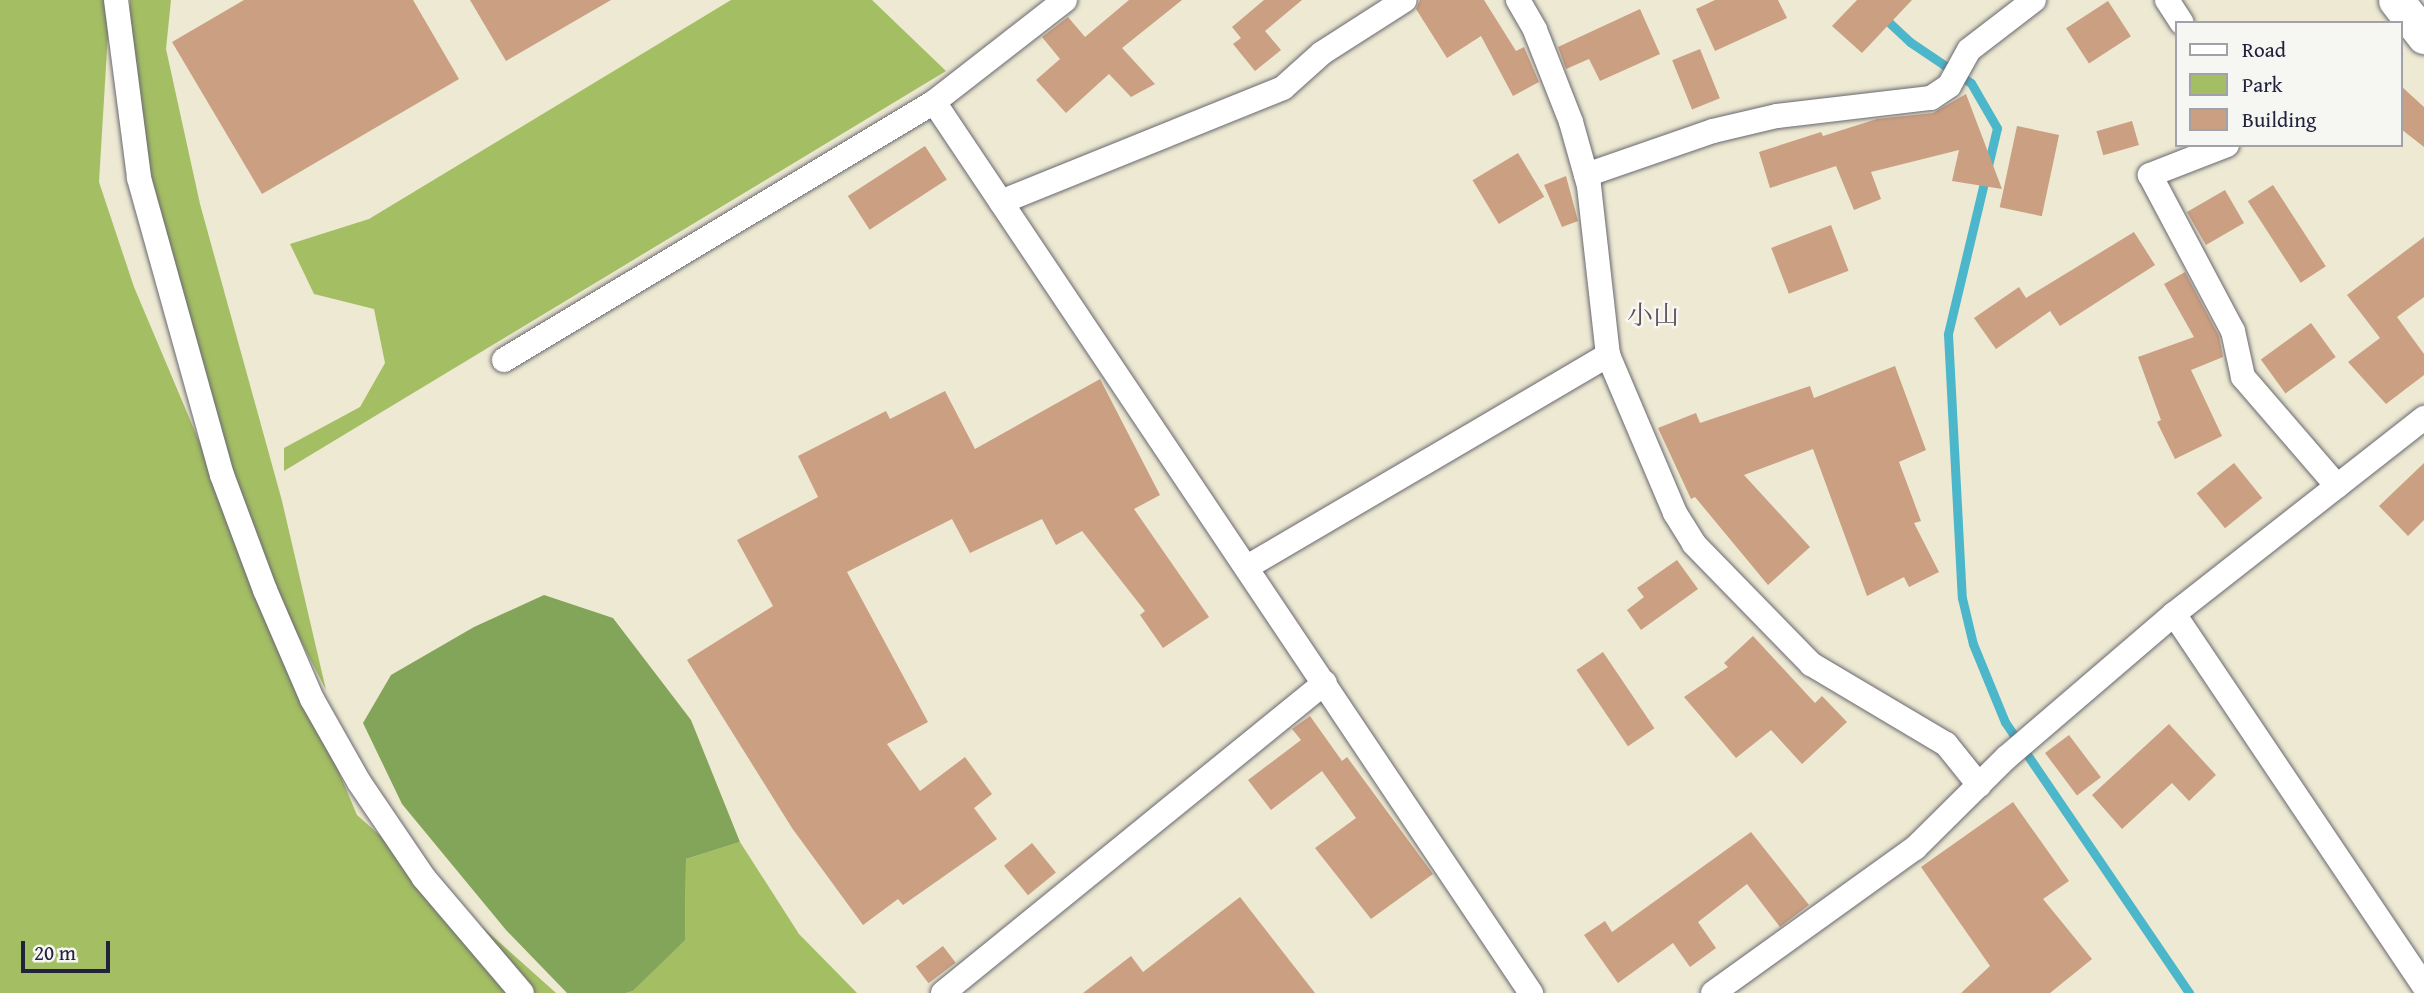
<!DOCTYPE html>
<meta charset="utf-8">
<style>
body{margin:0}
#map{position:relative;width:2424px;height:993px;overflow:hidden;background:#ede9d2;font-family:"Gentium Book Plus","Noto Serif JP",serif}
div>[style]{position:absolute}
.green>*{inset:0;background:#a4be64}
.forest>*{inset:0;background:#83a55a}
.stream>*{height:9px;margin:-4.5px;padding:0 4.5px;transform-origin:4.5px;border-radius:4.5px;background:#4cb6ca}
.building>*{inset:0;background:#cb9f82;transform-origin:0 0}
.roads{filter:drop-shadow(0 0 2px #696870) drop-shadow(0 0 2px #696870)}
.street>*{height:24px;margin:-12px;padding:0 12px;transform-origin:12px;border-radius:12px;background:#fff}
.secondary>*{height:35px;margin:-17.5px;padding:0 17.5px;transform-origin:17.5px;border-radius:17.5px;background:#fff}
span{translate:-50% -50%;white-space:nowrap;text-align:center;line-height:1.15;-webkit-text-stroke:5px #f6f6f2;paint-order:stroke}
.quarter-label{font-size:26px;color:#5d4e54}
.legend{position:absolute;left:2175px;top:21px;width:228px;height:126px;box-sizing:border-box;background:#f6f6f2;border:2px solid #a1a1a9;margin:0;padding:9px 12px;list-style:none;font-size:21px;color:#22223b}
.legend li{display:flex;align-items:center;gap:14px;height:35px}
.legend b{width:35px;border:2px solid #a1a1a9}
.scale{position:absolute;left:21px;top:941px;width:89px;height:32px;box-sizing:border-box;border:4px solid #22223b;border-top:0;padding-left:9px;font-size:21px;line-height:24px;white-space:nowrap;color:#22223b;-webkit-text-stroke:5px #f6f6f2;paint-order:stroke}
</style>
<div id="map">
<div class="green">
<i style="clip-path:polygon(0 0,110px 0,99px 182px,134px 287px,357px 815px,556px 993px,0 993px)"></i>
<i style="clip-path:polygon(130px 0,171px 0,166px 49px,200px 204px,282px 501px,326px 690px,235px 512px,128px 102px)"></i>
<i style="clip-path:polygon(731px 0,872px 0,946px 71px,284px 471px,284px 448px,360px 407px,385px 363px,374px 309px,314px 294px,290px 244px,369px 219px)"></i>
<i style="clip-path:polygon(740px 842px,799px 934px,857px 993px,626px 993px,633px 991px,685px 939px,686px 859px)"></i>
</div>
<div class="forest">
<i style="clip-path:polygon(544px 595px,613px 618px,691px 720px,740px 842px,686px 859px,685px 940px,633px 991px,626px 993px,567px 993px,506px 930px,402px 804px,363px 723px,391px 675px,474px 627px)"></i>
</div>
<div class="stream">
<i style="left:1865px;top:0;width:62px;rotate:43deg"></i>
<i style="left:1910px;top:42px;width:73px;rotate:33.9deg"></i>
<i style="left:1971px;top:83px;width:52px;rotate:60deg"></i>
<i style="left:1997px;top:128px;width:212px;rotate:103.4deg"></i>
<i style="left:1948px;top:334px;width:264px;rotate:87deg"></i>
<i style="left:1962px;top:598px;width:47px;rotate:76.6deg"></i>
<i style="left:1973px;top:644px;width:84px;rotate:67.7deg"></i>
<i style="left:2005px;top:722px;width:328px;rotate:55.8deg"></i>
</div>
<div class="building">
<i style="clip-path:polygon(244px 0,413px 0,459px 79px,262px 194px,172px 42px)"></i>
<i style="clip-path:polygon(470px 0,611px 0,506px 61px)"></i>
<i style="clip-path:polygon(1129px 0,1182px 0,1122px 48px,1155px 84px,1131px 97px,1109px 74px,1066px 113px,1036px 80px,1060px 59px,1042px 37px,1068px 17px,1085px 37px)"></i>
<i style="clip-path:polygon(1264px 0,1302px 0,1265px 31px,1281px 50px,1255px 71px,1233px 44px,1241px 38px,1232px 27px)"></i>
<i style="clip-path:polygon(1420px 0,1484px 0,1516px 51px,1524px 47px,1539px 82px,1513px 96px,1481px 36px,1447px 58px,1416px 9px)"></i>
<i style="clip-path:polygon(1715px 0,1778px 0,1787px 18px,1715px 51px,1696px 9px)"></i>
<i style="clip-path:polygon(1857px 0,1912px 0,1862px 53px,1832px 26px)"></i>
<i style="left:2108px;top:1px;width:42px;height:50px;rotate:57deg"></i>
<i style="clip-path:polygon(1640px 9px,1660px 54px,1600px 81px,1589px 59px,1566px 69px,1558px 47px)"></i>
<i style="left:1700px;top:49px;width:53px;height:30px;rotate:68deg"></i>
<i style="clip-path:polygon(2401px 86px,2424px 107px,2424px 147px,2401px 129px)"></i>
<i style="clip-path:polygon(1966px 94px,2002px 189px,1952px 181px,1959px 150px,1871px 172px,1881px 199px,1854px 210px,1836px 166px,1770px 188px,1759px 152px,1821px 132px,1823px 136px,1877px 119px,1933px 113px)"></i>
<i style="left:2132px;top:121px;width:25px;height:37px;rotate:74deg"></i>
<i style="left:2017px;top:126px;width:43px;height:83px;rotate:12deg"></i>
<i style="left:925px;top:146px;width:40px;height:92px;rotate:57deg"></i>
<i style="left:1518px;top:153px;width:51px;height:53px;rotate:59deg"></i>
<i style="clip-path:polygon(1566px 176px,1578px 221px,1562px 227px,1544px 185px)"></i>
<i style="left:2273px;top:185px;width:97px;height:30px;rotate:57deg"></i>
<i style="left:2225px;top:190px;width:38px;height:44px;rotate:60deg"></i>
<i style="left:1831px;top:225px;width:49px;height:64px;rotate:69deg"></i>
<i style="clip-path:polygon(2134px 232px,2155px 265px,2060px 326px,2050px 311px,1996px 349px,1974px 318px,2019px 287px,2026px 298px)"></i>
<i style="clip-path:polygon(2424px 237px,2424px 297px,2397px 317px,2424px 354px,2424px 375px,2386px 404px,2348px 362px,2380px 338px,2347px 295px)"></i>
<i style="clip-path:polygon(2185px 272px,2219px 336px,2223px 357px,2191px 370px,2222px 436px,2175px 459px,2157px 422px,2161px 420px,2138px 357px,2194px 337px,2164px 284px)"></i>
<i style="left:2311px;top:323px;width:42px;height:62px;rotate:54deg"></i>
<i style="clip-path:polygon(1895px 366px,1926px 450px,1899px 462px,1921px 521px,1914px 523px,1939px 572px,1909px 587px,1904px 577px,1867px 596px,1813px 449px,1744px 475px,1810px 547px,1768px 585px,1695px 497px,1691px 499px,1658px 428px,1696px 413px,1700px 423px,1810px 386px,1814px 398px)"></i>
<i style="clip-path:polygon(1100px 379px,1160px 495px,1134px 509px,1209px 617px,1163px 648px,1140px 615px,1145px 611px,1082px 531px,1056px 545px,1042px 519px,970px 553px,952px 519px,847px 572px,928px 722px,887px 744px,920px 791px,965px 757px,992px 794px,974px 808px,997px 839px,903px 905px,898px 899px,863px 925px,792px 828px,687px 660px,773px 606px,737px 540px,818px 497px,798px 456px,886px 411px,890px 419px,945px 391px,975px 449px)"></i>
<i style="left:2234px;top:463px;width:45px;height:48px;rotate:51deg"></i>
<i style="clip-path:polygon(2424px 463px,2424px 520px,2408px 536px,2379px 506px)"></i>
<i style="clip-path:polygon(1677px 560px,1698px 589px,1641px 630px,1627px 610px,1644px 597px,1637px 588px)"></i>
<i style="clip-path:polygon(1753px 636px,1815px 703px,1822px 696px,1847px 722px,1802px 764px,1771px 730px,1736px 758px,1684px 697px,1728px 667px,1724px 663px)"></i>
<i style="left:1603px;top:652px;width:92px;height:32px;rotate:56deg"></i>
<i style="clip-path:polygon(1310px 716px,1342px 761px,1347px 757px,1433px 874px,1371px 919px,1315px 848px,1356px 818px,1322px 771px,1271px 810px,1248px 780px,1301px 740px,1292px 729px)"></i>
<i style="clip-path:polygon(2169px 724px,2216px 775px,2189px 801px,2172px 783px,2122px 829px,2092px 795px)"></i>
<i style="left:2069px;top:735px;width:53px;height:30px;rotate:53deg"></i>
<i style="clip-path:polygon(2013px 802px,2069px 881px,2043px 899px,2092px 959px,2050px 993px,1961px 993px,1990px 966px,1921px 867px)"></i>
<i style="clip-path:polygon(1751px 832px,1809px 905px,1780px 927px,1747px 884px,1698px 922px,1716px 948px,1690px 967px,1673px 943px,1618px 983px,1584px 935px,1605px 921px,1612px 932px)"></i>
<i style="left:1032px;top:843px;width:38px;height:36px;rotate:51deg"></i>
<i style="clip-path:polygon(1240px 897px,1315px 993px,1083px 993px,1131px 956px,1143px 972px)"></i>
<i style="left:943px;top:946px;width:21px;height:34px;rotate:53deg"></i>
</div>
<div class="roads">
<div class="street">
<i style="left:116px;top:0;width:179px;rotate:82.6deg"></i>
<i style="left:139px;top:178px;width:308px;rotate:74.4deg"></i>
<i style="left:222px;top:475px;width:123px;rotate:69.5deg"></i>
<i style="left:265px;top:590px;width:119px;rotate:66.7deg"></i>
<i style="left:312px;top:699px;width:95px;rotate:60.5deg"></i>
<i style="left:359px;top:782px;width:116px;rotate:55.9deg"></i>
<i style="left:424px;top:878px;width:151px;rotate:49.6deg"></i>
<i style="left:1518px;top:0;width:34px;rotate:60deg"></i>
<i style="left:1535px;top:30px;width:99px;rotate:68.6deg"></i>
<i style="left:1571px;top:122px;width:66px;rotate:74.3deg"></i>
<i style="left:1589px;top:186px;width:170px;rotate:83.6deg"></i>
<i style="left:1608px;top:355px;width:172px;rotate:67deg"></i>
<i style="left:1675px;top:513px;width:36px;rotate:58deg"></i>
<i style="left:1694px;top:544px;width:168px;rotate:45.7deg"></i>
<i style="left:1811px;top:664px;width:157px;rotate:30.7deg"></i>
<i style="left:1946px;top:744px;width:53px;rotate:51.2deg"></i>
<i style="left:2167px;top:0;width:27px;rotate:57deg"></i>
<i style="left:934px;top:102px;width:1073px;rotate:56.18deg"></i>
<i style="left:2227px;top:145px;width:83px;rotate:158.7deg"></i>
<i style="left:2150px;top:175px;width:177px;rotate:62deg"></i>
<i style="left:2233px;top:331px;width:47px;rotate:77.7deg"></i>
<i style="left:2243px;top:377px;width:144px;rotate:49.2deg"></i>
<i style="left:1586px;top:175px;width:134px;rotate:-19.1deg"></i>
<i style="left:1713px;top:131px;width:66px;rotate:-13.2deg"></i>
<i style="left:1777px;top:116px;width:155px;rotate:-6.7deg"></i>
<i style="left:1931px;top:98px;width:22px;rotate:-34deg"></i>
<i style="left:1949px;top:86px;width:41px;rotate:-60.9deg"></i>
<i style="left:1969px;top:50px;width:82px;rotate:-37.6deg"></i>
<i style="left:1001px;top:202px;width:304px;rotate:-22deg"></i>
<i style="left:1283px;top:88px;width:52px;rotate:-41.9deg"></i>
<i style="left:1322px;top:53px;width:98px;rotate:-32.6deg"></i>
<i style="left:504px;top:360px;width:501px;rotate:-30.96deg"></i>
<i style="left:934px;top:102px;width:166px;rotate:-37.9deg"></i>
<i style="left:1247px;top:567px;width:419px;rotate:-30.4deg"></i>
<i style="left:2174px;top:614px;width:448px;rotate:56.1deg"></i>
<i style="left:943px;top:993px;width:492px;rotate:-39.1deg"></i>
<i style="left:1713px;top:993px;width:249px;rotate:-35.7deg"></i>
<i style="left:1915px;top:848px;width:129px;rotate:-44.7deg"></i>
<i style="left:2007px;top:757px;width:220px;rotate:-40.6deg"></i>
<i style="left:2174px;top:614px;width:318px;rotate:-38.1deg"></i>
</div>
<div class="secondary">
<i style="left:2396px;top:0;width:46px;rotate:52.1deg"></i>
</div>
</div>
<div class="quarter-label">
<span style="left:1653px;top:315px">小山</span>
</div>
<ul class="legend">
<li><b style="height:9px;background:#fff"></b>Road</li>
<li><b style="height:19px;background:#a4be64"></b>Park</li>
<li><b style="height:19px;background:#cb9f82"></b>Building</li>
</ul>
<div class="scale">20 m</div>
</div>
